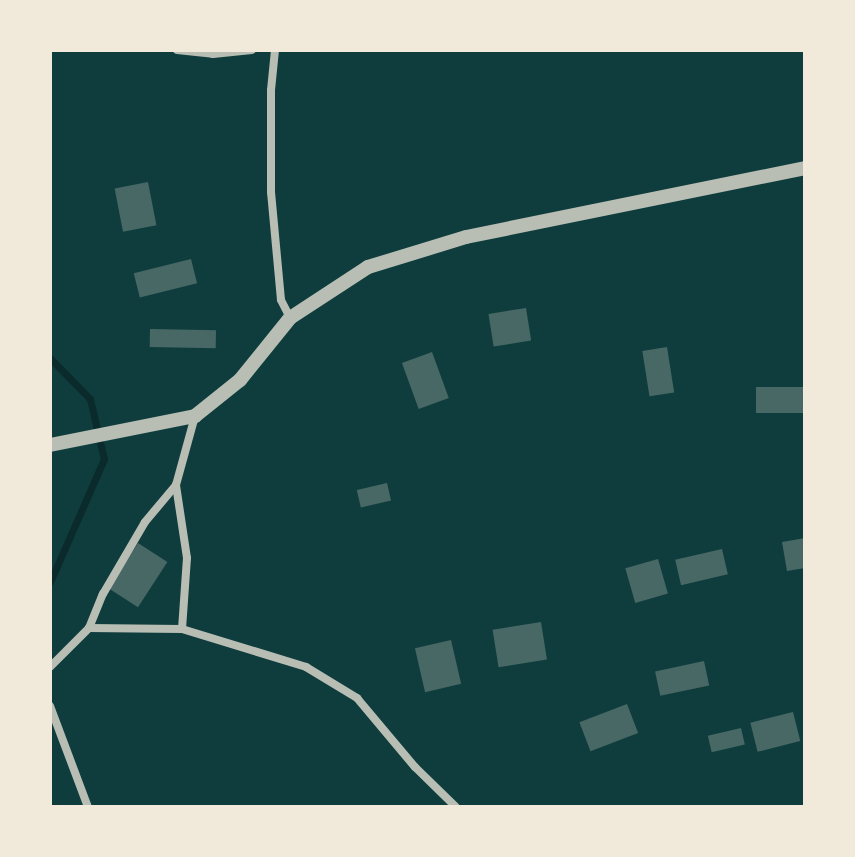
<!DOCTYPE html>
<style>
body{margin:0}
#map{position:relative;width:855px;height:857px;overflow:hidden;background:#0f3d3e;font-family:"Exo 2",sans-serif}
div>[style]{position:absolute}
.stream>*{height:7px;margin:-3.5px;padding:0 3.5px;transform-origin:3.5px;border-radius:3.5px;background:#0a2a2b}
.building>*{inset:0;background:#486865;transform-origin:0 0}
.minor>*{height:8px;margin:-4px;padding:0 4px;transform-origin:4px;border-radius:4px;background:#b8beb3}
.tertiary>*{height:14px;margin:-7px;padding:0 7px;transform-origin:7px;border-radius:7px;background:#b8beb3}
span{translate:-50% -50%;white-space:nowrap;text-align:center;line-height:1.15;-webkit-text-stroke:6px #f1e9da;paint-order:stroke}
.frame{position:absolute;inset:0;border:52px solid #f1e9da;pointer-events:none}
</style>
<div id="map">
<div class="stream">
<i style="left:50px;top:358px;width:57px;rotate:45.7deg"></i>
<i style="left:90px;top:399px;width:62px;rotate:76.9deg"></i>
<i style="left:104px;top:459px;width:134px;rotate:113.7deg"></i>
</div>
<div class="building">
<i style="left:148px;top:182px;width:44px;height:34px;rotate:79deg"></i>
<i style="left:191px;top:259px;width:25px;height:59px;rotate:76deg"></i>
<i style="left:526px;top:308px;width:33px;height:38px;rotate:81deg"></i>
<i style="left:150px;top:329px;width:66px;height:18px;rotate:1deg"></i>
<i style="left:667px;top:347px;width:46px;height:25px;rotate:81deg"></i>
<i style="left:432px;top:352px;width:49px;height:32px;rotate:70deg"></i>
<i style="left:805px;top:387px;width:26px;height:49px;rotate:90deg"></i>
<i style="left:387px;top:483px;width:18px;height:31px;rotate:77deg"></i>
<i style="clip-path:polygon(805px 538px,805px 568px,787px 571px,782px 542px)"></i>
<i style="left:138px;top:543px;width:35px;height:54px;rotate:33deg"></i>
<i style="left:722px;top:549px;width:26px;height:48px;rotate:77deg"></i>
<i style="left:658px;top:559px;width:36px;height:34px;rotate:74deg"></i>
<i style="left:541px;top:622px;width:38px;height:49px;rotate:81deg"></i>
<i style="left:451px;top:640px;width:45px;height:37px;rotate:77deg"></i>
<i style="left:704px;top:661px;width:25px;height:50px;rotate:78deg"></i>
<i style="left:627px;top:704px;width:31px;height:51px;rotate:69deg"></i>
<i style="left:793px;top:712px;width:30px;height:44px;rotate:76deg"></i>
<i style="left:741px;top:728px;width:17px;height:34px;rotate:77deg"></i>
</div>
<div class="minor">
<i style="left:177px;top:50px;width:36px;rotate:6deg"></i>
<i style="left:213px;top:54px;width:39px;rotate:-6deg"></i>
<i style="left:275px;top:50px;width:40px;rotate:95.7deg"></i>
<i style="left:271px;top:90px;width:102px;rotate:90deg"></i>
<i style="left:271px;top:192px;width:108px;rotate:84.7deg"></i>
<i style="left:281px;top:300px;width:20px;rotate:63deg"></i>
<i style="left:89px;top:628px;width:37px;rotate:-68deg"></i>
<i style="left:103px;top:594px;width:83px;rotate:-59.7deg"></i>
<i style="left:145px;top:522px;width:48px;rotate:-50deg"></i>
<i style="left:182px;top:629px;width:71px;rotate:-86deg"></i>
<i style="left:187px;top:558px;width:74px;rotate:-98.6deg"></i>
<i style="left:176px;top:485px;width:72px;rotate:-74.6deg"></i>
<i style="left:50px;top:667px;width:55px;rotate:-45deg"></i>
<i style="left:89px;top:628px;width:93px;rotate:0.6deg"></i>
<i style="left:182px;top:629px;width:130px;rotate:17deg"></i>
<i style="left:306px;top:667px;width:60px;rotate:31.3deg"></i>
<i style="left:357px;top:698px;width:90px;rotate:50deg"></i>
<i style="left:415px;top:767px;width:57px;rotate:44.3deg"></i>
<i style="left:50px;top:706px;width:108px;rotate:69.4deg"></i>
</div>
<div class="tertiary">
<i style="left:50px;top:445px;width:148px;rotate:-11.3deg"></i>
<i style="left:195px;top:416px;width:58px;rotate:-38.7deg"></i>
<i style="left:240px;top:380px;width:80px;rotate:-51.1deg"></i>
<i style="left:290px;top:318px;width:93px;rotate:-33.2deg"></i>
<i style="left:368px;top:267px;width:102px;rotate:-17deg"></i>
<i style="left:466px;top:237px;width:346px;rotate:-11.5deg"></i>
</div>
<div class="frame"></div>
</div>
